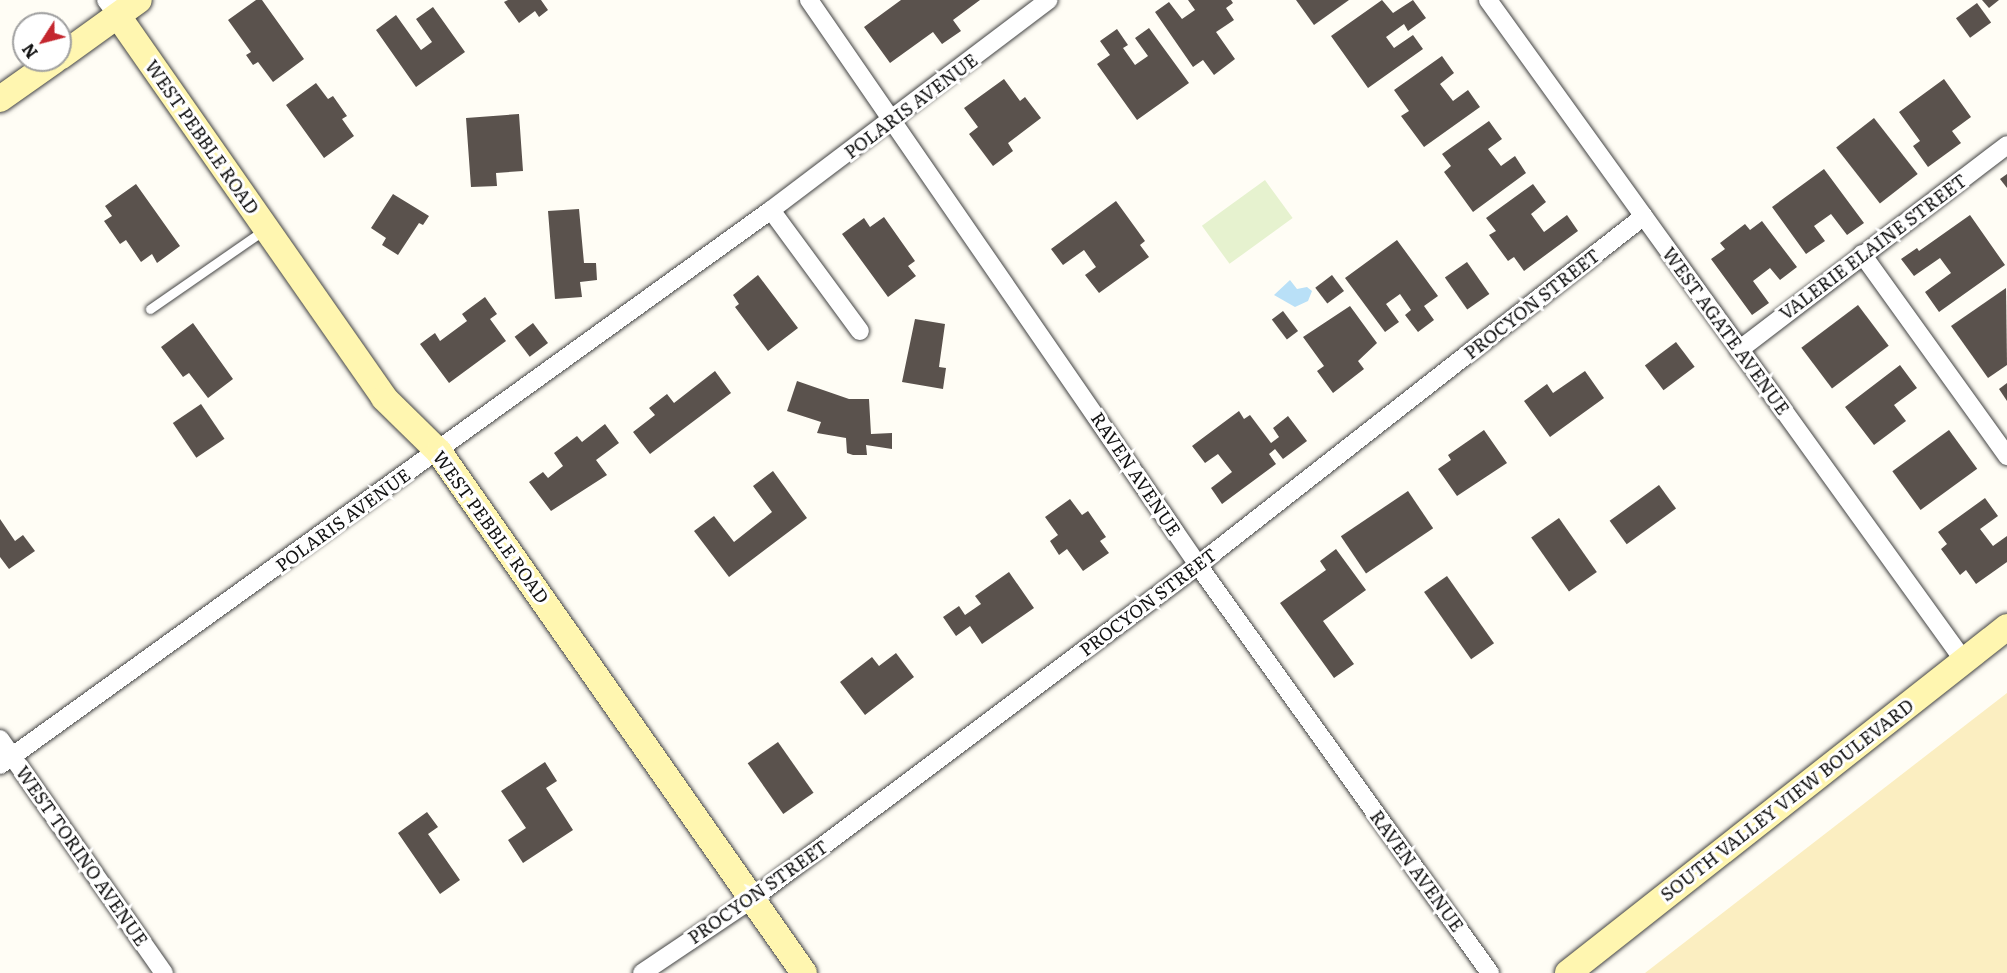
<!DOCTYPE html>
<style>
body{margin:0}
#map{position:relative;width:2007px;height:973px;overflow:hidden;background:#fffdf5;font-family:Literata,serif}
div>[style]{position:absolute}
.sand>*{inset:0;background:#fbeec1}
.pitch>*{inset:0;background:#e6f2cf;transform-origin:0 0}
.water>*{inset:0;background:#b9e0f7}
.building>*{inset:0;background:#5a524d;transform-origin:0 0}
.roads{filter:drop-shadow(0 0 2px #444) drop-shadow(0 0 2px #444)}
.lane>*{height:9px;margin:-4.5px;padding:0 4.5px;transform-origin:4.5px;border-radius:4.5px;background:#fff}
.street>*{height:18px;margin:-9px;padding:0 9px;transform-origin:9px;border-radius:9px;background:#fff}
.secondary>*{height:26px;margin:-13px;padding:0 13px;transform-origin:13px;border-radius:13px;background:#fff6b0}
span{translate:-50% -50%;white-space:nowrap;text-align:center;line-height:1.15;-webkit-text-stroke:6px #fff;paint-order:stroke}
.street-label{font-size:18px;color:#111}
.north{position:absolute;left:12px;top:12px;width:60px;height:60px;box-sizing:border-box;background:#fff;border:2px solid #a0a0a0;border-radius:50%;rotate:234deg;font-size:16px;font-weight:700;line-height:24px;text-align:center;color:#111}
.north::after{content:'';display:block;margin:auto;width:21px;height:27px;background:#c4262e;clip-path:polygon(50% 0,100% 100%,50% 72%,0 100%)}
</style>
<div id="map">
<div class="sand">
<i style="clip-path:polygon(2007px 693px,2007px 973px,1645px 973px)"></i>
</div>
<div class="pitch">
<i style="left:1265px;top:180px;width:47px;height:78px;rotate:54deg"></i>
</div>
<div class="water">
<i style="clip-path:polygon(1290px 280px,1297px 289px,1307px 287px,1312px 291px,1308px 301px,1295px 307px,1274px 295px)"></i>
</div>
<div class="building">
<i style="clip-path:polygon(256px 0,262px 0,304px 59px,273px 82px,258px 62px,253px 65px,246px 55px,251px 52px,228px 20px)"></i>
<i style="clip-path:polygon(508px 0,541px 0,548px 10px,539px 17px,535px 11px,519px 23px,504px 2px)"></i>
<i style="clip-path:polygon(901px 0,980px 0,953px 20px,961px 31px,942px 44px,933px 32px,890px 63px,864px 27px)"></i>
<i style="clip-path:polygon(1188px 0,1231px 0,1233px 3px,1226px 8px,1234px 20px,1216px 32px,1235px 59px,1214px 75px,1203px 60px,1193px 67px,1155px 12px,1169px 2px,1182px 19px,1195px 10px)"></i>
<i style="clip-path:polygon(1296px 0,1349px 0,1314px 25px)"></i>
<i style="clip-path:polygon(1382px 0,1393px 13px,1413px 0,1426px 18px,1408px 31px,1404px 24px,1386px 37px,1394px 48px,1413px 35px,1423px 49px,1368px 88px,1331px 36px)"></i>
<i style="clip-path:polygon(1982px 0,1999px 0,1989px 8px)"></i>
<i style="left:1977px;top:3px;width:24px;height:26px;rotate:54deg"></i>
<i style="clip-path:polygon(433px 7px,465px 52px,416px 87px,376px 30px,396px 15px,421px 50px,432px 42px,416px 19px)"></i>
<i style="clip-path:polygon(1149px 28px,1189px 83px,1137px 120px,1097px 64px,1110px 55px,1100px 41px,1117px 29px,1128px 45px,1123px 48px,1135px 65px,1148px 56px,1135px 38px)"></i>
<i style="clip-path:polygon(1442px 56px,1454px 73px,1440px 84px,1453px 101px,1468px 90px,1480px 107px,1424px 147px,1401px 116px,1409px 111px,1394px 90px)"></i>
<i style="clip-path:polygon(1004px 79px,1020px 101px,1025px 97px,1041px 118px,1008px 143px,1013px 151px,993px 166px,969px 134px,978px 127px,964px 108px)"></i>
<i style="clip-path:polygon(1944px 79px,1971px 117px,1952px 131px,1961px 143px,1928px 167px,1913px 146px,1920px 141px,1899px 112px)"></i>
<i style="clip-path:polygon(316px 83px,328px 99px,333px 96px,347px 116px,342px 119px,354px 136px,324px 158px,286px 105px)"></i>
<i style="clip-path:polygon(519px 114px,523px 171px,496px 173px,497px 186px,471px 187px,466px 118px)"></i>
<i style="left:1874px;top:118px;width:71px;height:48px;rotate:52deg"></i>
<i style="clip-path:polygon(1489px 121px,1502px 139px,1488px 149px,1501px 166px,1515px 156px,1526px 173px,1473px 212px,1444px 172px,1451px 166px,1442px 154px)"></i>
<i style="clip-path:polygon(1824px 169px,1864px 223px,1847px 235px,1831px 214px,1814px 226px,1825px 241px,1806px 254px,1772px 207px)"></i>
<i style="clip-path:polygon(2007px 174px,2007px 188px,2000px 179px)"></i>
<i style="clip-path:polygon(136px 184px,180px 246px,157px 263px,152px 254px,141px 262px,126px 240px,120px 244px,104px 221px,112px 216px,105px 206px)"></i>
<i style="clip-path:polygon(1533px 184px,1546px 202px,1531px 214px,1544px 232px,1567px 215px,1578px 231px,1524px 271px,1514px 257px,1508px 261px,1489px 235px,1496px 231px,1486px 218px)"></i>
<i style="clip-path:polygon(393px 194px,429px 216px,423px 225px,419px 223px,398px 255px,382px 245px,386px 238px,371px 228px)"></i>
<i style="clip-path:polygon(1116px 201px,1145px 241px,1140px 245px,1149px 257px,1099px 293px,1085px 275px,1096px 267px,1084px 250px,1063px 265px,1051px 249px)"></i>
<i style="clip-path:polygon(579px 209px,584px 263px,596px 263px,597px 280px,580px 282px,582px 297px,555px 299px,548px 211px)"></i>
<i style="clip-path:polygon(1970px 215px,2005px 265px,1939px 312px,1925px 292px,1951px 273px,1940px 258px,1914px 276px,1901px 259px,1917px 248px,1919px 251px)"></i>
<i style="clip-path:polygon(884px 217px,915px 261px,908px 266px,916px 276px,888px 297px,842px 234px,864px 218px,870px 227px)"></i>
<i style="clip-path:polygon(1762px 221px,1797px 267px,1780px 280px,1770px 268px,1753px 281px,1769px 303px,1752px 315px,1711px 259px,1725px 249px,1720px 243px,1745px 224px,1750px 230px)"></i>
<i style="clip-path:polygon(1397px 240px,1438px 296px,1424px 306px,1434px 320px,1418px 332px,1405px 315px,1411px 310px,1400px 294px,1386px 304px,1399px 322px,1385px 332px,1345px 278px)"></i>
<i style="left:1467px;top:262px;width:39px;height:27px;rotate:55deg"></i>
<i style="clip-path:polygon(758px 275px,798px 328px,768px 351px,735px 307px,739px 304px,733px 295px)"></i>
<i style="left:1332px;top:275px;width:20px;height:21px;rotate:53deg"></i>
<i style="clip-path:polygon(2006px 288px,2007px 365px,1988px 378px,1951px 326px)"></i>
<i style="clip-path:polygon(485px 297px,497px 314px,490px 319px,506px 341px,449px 383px,420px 344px,435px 333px,440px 341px,467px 321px,462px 314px)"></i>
<i style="left:1858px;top:305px;width:51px;height:71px;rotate:53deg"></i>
<i style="clip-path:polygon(1350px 306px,1377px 343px,1358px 361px,1364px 369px,1333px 393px,1317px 371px,1324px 366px,1303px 337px)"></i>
<i style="left:1283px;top:311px;width:25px;height:14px;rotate:53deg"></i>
<i style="clip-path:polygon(915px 319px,945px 324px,939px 367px,946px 368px,943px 389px,902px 382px)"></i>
<i style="clip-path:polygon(193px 323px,233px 379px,208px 398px,189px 373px,183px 377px,161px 347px)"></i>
<i style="left:533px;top:323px;width:25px;height:23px;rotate:53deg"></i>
<i style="left:1676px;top:342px;width:31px;height:39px;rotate:53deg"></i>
<i style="clip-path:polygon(1900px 365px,1917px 388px,1894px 405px,1906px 421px,1874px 445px,1845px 407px)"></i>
<i style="clip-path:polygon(715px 371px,731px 393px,650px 454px,633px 432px,655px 415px,649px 408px,667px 394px,674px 403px)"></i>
<i style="clip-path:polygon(1585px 371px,1604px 398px,1550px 437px,1524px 401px,1547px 384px,1553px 393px)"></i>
<i style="clip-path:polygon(797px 381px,849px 399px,869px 399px,871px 434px,892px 433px,892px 449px,866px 445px,867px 455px,853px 455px,847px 453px,846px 438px,817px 433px,821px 422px,787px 411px)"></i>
<i style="clip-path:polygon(2007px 383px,2007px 401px,1999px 389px)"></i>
<i style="left:201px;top:404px;width:42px;height:34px;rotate:56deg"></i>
<i style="clip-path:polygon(1239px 411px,1244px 419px,1250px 415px,1271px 443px,1279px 437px,1273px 428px,1288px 416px,1307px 441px,1283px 459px,1275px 449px,1269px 454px,1276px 464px,1222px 504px,1211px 488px,1232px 472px,1218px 454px,1205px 463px,1192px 446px)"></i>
<i style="clip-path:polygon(605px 424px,619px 443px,596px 460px,607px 475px,551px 511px,529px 482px,543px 472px,548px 478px,563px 466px,554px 453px,577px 436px,582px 442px)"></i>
<i style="clip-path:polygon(1484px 430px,1507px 463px,1457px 496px,1438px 469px,1451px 460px,1448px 455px)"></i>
<i style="left:1949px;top:430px;width:48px;height:70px;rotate:54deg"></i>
<i style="clip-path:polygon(773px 471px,807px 518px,729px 577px,694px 531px,714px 516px,734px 542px,772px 512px,753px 486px)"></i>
<i style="left:1659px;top:485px;width:29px;height:61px;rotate:54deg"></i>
<i style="left:1408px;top:491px;width:45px;height:81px;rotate:56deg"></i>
<i style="clip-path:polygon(1985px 498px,1998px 516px,1980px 529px,1993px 546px,2007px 536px,2007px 562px,1976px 584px,1966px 570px,1960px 575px,1941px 549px,1947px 544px,1938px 532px)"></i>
<i style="clip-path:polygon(1070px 499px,1082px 515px,1088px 511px,1106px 537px,1100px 541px,1109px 553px,1083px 571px,1067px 549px,1059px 555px,1050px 541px,1058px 535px,1045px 517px)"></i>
<i style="left:1559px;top:518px;width:66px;height:34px;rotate:55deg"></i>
<i style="clip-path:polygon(0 519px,15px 541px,23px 535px,35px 551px,9px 569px,0 557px)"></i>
<i style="clip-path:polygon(1336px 549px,1366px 590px,1323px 621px,1354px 664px,1334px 678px,1280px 603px,1326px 570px,1320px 561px)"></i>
<i style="clip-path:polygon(1009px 572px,1034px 608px,982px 644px,970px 626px,956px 636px,943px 617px,959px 606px,965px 615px,981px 604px,975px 596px)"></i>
<i style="left:1447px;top:576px;width:82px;height:28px;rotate:55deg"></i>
<i style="clip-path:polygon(896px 653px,914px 677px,865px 715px,840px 682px,872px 657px,879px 666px)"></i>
<i style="left:778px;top:742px;width:62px;height:37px;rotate:55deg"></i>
<i style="clip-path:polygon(545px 762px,557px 781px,546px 788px,573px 830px,523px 863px,508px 840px,526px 828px,501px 791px)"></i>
<i style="clip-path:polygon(427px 812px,438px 827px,428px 834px,460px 880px,440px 894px,398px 833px)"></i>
</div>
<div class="roads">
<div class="lane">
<i style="left:150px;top:309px;width:139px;rotate:-34.7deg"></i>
</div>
<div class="street">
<i style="left:106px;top:0;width:20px;rotate:53deg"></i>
<i style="left:809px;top:0;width:686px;rotate:55.45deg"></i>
<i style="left:1198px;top:565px;width:502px;rotate:54.41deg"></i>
<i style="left:1488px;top:0;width:815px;rotate:54.24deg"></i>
<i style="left:771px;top:210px;width:150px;rotate:53.7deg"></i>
<i style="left:1862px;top:254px;width:249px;rotate:54.3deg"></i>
<i style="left:1739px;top:350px;width:337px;rotate:-37.4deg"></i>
<i style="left:0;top:739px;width:286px;rotate:55deg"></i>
<i style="left:0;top:765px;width:950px;rotate:-35.75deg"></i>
<i style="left:771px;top:210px;width:348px;rotate:-37.1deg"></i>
<i style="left:642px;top:973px;width:133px;rotate:-33.9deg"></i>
<i style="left:752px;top:899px;width:557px;rotate:-36.83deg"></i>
<i style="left:1198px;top:565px;width:566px;rotate:-38.04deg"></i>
</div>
<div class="secondary">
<i style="left:118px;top:16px;width:465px;rotate:55.1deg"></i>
<i style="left:384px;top:398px;width:77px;rotate:44.5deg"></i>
<i style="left:439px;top:452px;width:636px;rotate:54.99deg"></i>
<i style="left:60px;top:57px;width:97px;rotate:-35.8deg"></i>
<i style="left:0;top:99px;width:67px;rotate:-35.3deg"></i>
<i style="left:1568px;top:973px;width:559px;rotate:-38.24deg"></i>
</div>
</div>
<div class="street-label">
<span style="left:911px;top:106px;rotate:-37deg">POLARIS AVENUE</span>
<span style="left:202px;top:137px;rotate:55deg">WEST PEBBLE ROAD</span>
<span style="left:1873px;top:247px;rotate:-37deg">VALERIE ELAINE STREET</span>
<span style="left:1532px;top:304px;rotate:-38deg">PROCYON STREET</span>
<span style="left:1726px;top:331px;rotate:54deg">WEST AGATE AVENUE</span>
<span style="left:1136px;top:474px;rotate:56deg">RAVEN AVENUE</span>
<span style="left:343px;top:520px;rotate:-36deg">POLARIS AVENUE</span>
<span style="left:491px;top:527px;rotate:54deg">WEST PEBBLE ROAD</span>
<span style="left:1148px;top:602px;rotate:-37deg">PROCYON STREET</span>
<span style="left:1787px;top:800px;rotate:-38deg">SOUTH VALLEY VIEW BOULEVARD</span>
<span style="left:82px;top:856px;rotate:55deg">WEST TORINO AVENUE</span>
<span style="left:1417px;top:871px;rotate:54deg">RAVEN AVENUE</span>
<span style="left:758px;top:892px;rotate:-35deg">PROCYON STREET</span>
</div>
<div class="north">N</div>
</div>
